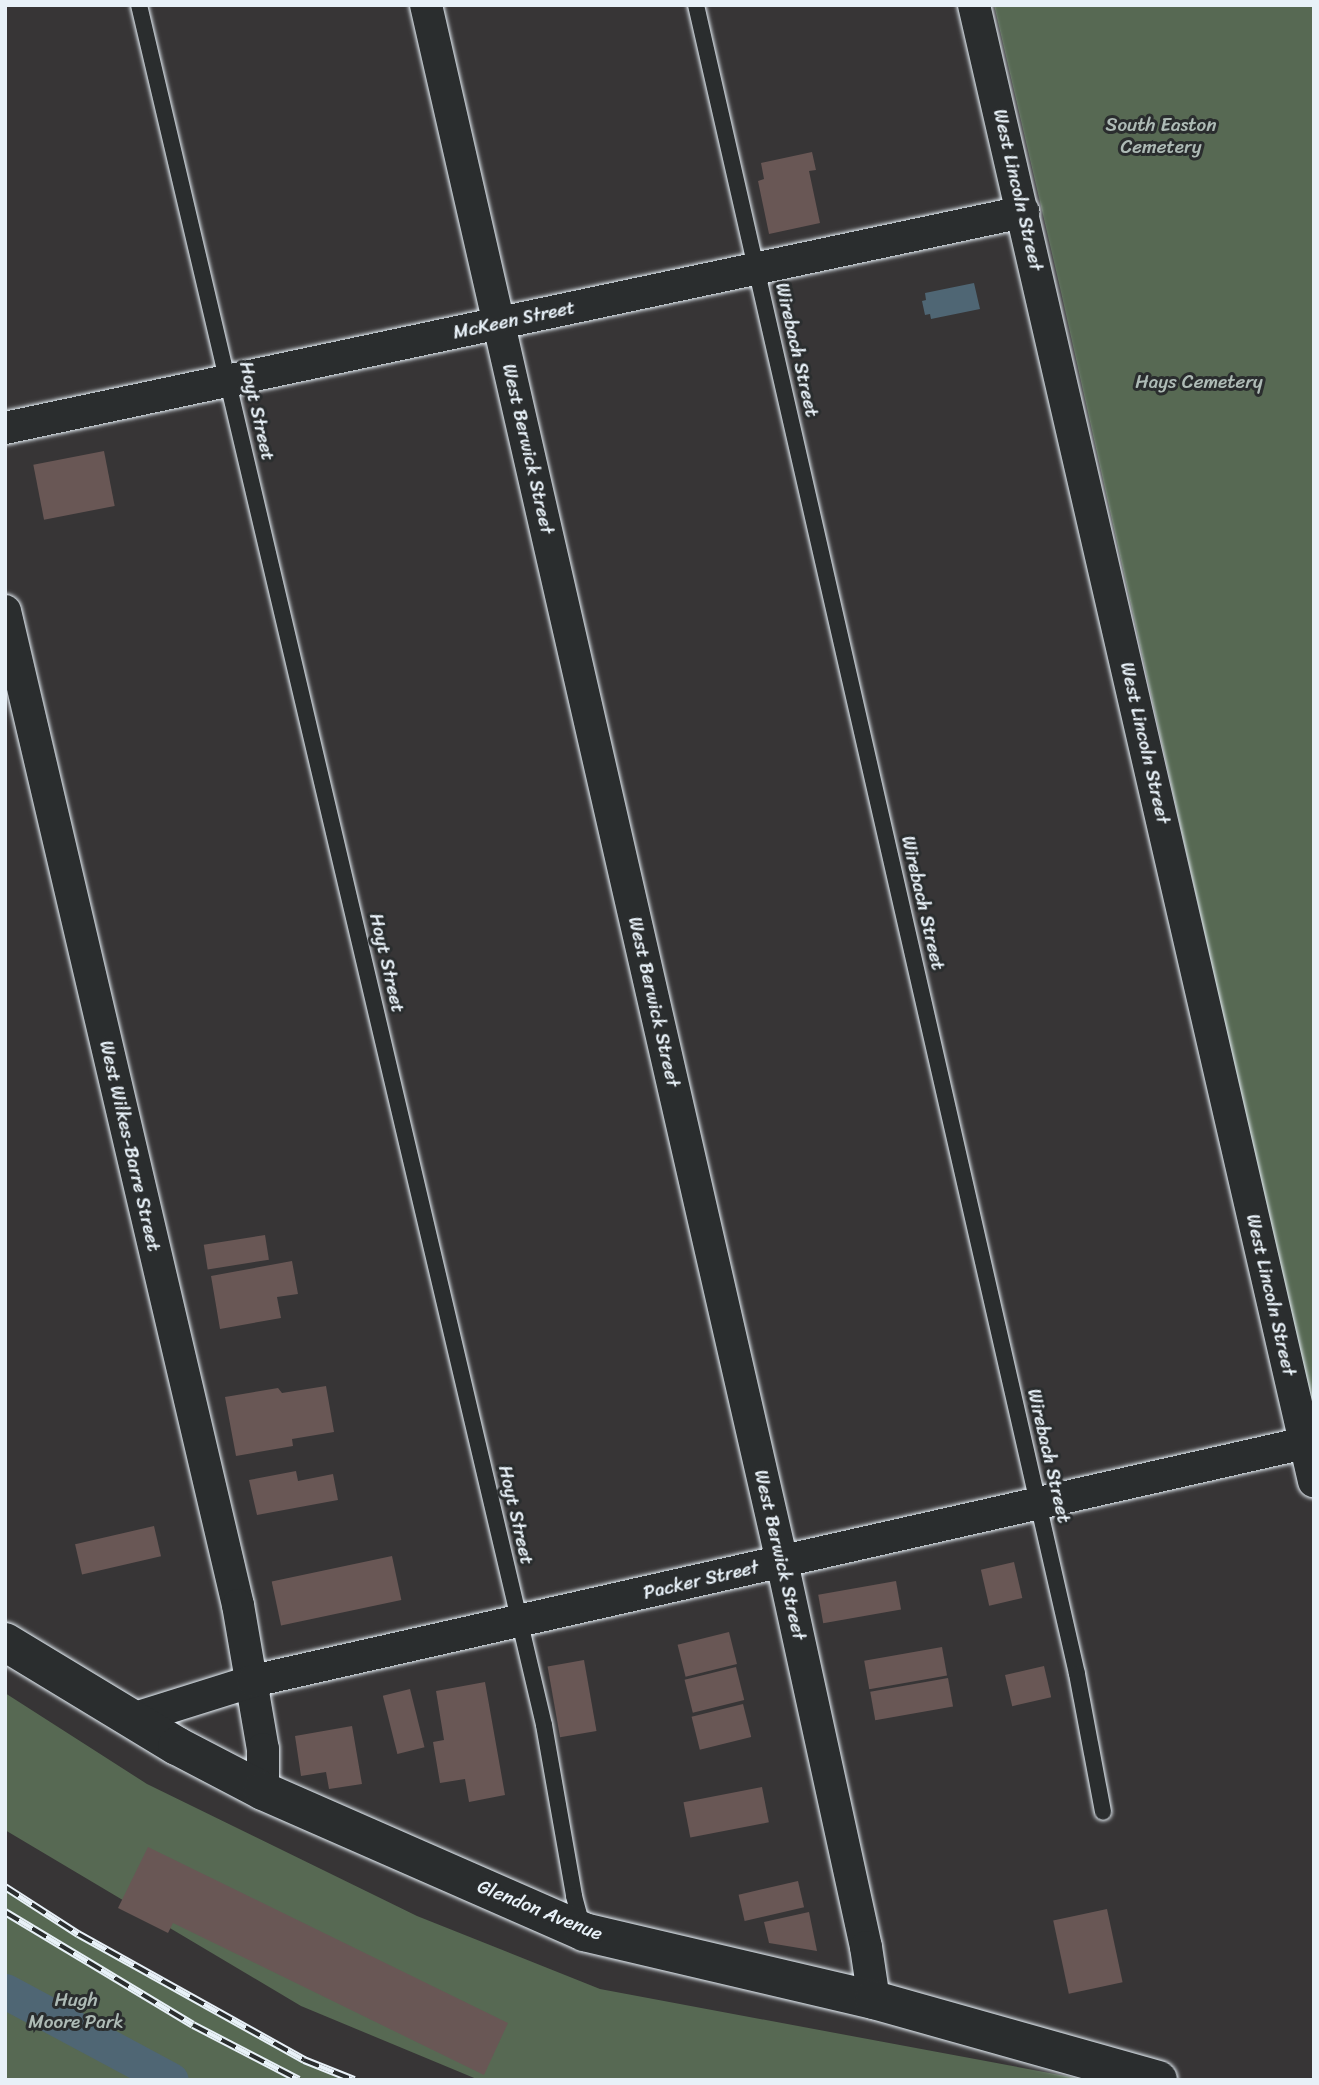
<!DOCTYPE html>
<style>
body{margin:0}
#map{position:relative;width:1319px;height:2085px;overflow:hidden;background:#373536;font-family:Sriracha,sans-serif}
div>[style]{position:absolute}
.green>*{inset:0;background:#576953}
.water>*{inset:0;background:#4f6674}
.canal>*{height:35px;margin:-17.5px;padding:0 17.5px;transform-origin:17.5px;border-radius:17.5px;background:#4f6674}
.building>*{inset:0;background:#695755;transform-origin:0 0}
.roads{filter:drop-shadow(0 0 2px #e8f1f8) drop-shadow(0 0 2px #e8f1f8)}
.service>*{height:16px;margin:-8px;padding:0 8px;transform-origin:8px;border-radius:8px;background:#2a2d2e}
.minor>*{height:32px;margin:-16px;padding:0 16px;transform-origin:16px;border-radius:16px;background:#2a2d2e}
.tertiary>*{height:38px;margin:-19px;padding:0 19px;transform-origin:19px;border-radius:19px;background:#2a2d2e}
.rail>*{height:8px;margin-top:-4px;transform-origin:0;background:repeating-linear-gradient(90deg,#2a2d2e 0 16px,#e8f1f8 0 32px);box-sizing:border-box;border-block:2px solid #e8f1f8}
span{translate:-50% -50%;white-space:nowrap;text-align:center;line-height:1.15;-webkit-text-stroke:6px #2a2d2e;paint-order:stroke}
.park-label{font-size:19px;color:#aebbb6}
.street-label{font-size:19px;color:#e8f1f8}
.frame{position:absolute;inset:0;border:7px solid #e8f1f8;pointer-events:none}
</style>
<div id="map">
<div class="green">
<i style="clip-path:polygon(994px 5px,1314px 5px,1314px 1423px,1061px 292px)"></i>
<i style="clip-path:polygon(5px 1693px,147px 1784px,417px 1916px,600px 1989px,1087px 2080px,479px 2080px,301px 2006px,5px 1830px)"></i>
<i style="clip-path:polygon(5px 1887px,78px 1934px,304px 2060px,354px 2080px,5px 2080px)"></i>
</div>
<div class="water">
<i style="clip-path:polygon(974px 283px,980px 309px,931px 319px,930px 314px,925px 315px,922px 301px,926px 300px,925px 293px)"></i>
</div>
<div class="canal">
<i style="left:5px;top:1991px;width:188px;rotate:28.2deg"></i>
</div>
<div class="building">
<i style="clip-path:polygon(812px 152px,816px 170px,809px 171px,820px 223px,769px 234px,758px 181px,764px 179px,761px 163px)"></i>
<i style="left:104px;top:451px;width:56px;height:72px;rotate:79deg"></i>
<i style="left:265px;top:1235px;width:25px;height:62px;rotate:81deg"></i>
<i style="clip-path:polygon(292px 1261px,298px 1294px,277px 1297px,281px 1318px,220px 1329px,211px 1276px)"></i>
<i style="clip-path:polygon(326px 1386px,334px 1432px,292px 1439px,293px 1446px,236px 1456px,225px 1397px,278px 1388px,282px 1393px)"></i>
<i style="clip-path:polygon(296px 1471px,298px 1481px,333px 1474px,338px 1500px,257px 1515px,249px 1480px)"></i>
<i style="left:154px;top:1526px;width:31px;height:81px;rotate:77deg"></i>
<i style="left:392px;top:1556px;width:45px;height:123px;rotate:78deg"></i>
<i style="left:1014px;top:1562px;width:37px;height:34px;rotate:77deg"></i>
<i style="left:896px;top:1581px;width:29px;height:79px;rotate:80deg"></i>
<i style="left:729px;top:1632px;width:33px;height:53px;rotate:76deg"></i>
<i style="left:942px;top:1647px;width:29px;height:79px;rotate:80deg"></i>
<i style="left:584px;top:1660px;width:72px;height:37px;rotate:80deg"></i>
<i style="left:1044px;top:1666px;width:32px;height:40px;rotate:77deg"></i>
<i style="left:736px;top:1667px;width:34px;height:53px;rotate:76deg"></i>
<i style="left:948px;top:1678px;width:29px;height:79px;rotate:80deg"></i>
<i style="clip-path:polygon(485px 1682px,505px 1795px,469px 1802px,465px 1779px,440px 1783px,433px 1742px,444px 1740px,436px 1691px)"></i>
<i style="left:410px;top:1689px;width:60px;height:28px;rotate:76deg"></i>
<i style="left:743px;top:1704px;width:34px;height:53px;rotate:76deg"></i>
<i style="clip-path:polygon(352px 1726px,362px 1784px,329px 1789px,326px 1772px,301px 1776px,295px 1736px)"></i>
<i style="left:762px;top:1787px;width:36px;height:80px;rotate:79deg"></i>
<i style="clip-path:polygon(148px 1847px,508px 2023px,484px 2075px,173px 1923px,168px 1933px,118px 1908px)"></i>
<i style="left:798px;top:1881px;width:27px;height:61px;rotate:77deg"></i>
<i style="left:1107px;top:1909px;width:75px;height:55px;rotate:78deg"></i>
<i style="clip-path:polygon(809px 1912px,817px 1951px,769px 1943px,764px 1922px)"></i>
</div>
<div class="roads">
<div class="service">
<i style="left:139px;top:5px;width:1767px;rotate:76.75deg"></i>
<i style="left:544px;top:1725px;width:174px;rotate:80deg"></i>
<i style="left:574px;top:1896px;width:34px;rotate:75deg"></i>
<i style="left:696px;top:5px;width:1712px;rotate:77.14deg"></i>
<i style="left:1077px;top:1674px;width:140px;rotate:79.3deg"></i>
</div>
<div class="minor">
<i style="left:426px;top:5px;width:1597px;rotate:77.12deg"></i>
<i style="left:782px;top:1562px;width:394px;rotate:77.7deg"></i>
<i style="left:866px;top:1947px;width:54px;rotate:81.4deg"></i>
<i style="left:974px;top:5px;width:1515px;rotate:77.03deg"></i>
<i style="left:5px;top:428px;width:1041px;rotate:-11.98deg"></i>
<i style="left:5px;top:611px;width:1021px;rotate:76.81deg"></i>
<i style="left:238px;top:1605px;width:146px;rotate:80.2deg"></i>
<i style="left:263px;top:1749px;width:42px;rotate:90deg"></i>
<i style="left:132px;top:1719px;width:127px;rotate:-17.4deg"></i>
<i style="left:253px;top:1681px;width:1088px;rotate:-12.75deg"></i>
</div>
<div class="tertiary">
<i style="left:5px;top:1642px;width:201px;rotate:31.2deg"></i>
<i style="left:177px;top:1746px;width:97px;rotate:27.6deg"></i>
<i style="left:263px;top:1791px;width:351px;rotate:23.7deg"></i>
<i style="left:584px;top:1932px;width:298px;rotate:13.2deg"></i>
<i style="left:874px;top:2000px;width:295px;rotate:15.7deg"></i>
</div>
</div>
<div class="rail">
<i style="left:5px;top:1887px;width:87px;rotate:32.8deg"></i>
<i style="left:78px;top:1934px;width:259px;rotate:29.1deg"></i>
<i style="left:304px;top:2060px;width:54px;rotate:21.8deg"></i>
<i style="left:5px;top:1912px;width:219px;rotate:31deg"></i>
<i style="left:193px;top:2025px;width:119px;rotate:27.4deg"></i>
</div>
<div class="park-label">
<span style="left:1161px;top:136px">South Easton<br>Cemetery</span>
<span style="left:1199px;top:382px">Hays Cemetery</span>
<span style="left:76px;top:2011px">Hugh<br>Moore Park</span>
</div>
<div class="street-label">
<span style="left:1018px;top:190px;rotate:77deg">West Lincoln Street</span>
<span style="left:514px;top:320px;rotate:-12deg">McKeen Street</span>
<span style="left:797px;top:350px;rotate:77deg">Wirebach Street</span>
<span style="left:257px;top:411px;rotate:77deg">Hoyt Street</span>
<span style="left:528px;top:449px;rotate:77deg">West Berwick Street</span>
<span style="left:1145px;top:743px;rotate:77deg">West Lincoln Street</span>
<span style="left:923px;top:903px;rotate:77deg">Wirebach Street</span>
<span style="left:387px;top:963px;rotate:77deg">Hoyt Street</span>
<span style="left:654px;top:1002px;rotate:77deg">West Berwick Street</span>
<span style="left:130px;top:1146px;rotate:77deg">West Wilkes-Barre Street</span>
<span style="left:1271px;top:1295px;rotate:77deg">West Lincoln Street</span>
<span style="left:1049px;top:1456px;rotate:77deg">Wirebach Street</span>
<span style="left:516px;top:1515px;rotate:77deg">Hoyt Street</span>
<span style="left:780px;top:1555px;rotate:77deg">West Berwick Street</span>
<span style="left:701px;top:1580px;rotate:-13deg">Packer Street</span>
<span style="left:540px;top:1910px;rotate:22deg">Glendon Avenue</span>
</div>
<div class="frame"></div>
</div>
